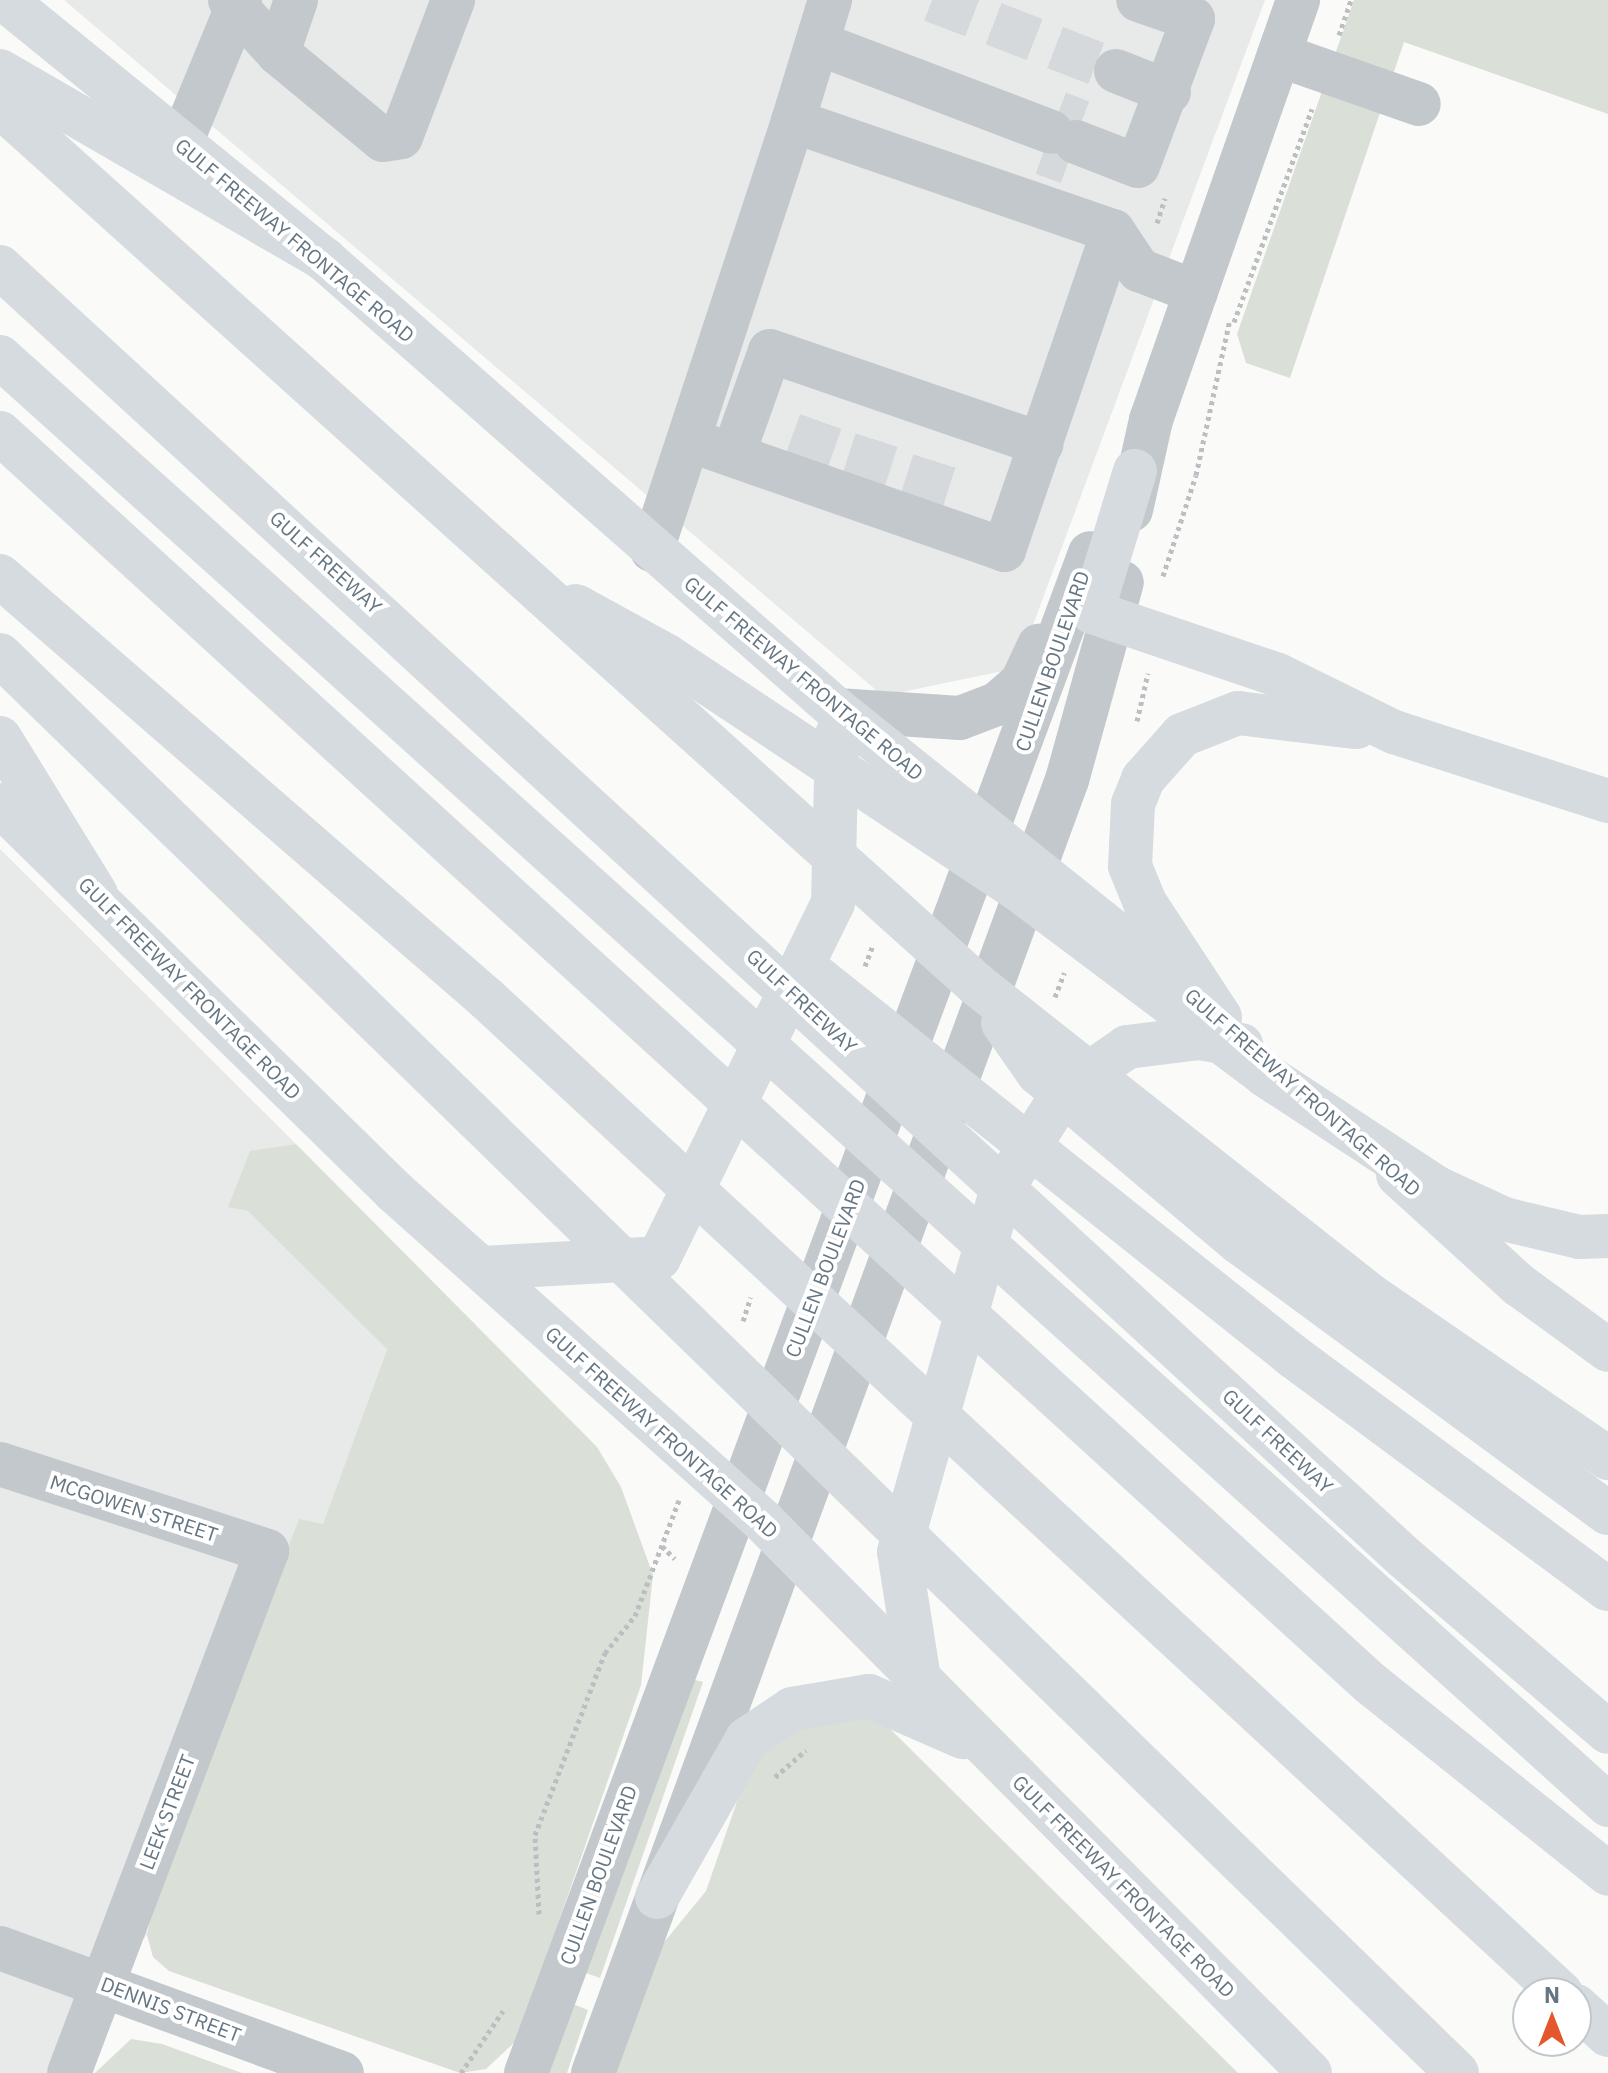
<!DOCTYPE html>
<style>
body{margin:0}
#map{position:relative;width:1608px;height:2073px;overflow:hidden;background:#fafaf8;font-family:"IBM Plex Sans",sans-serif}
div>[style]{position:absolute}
.built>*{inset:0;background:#e8e9e9}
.green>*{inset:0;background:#dadfd7}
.minor-tunnel>*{height:44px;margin-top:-22px;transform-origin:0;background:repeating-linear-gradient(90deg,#d5d9db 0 44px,transparent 0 66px)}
.path>*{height:5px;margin-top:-2.5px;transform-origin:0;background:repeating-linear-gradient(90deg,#bbbfc2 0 4px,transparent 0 8px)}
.minor>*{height:44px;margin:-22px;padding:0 22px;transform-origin:22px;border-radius:22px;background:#c3c8cc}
.major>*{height:44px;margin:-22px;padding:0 22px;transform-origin:22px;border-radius:22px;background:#d6dbdf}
.highway>*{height:44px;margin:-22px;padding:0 22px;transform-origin:22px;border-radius:22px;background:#d6dbdf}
span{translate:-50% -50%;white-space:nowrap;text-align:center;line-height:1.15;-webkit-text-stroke:8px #fff;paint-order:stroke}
.street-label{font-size:20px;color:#657683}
.north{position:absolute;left:1512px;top:1977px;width:80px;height:80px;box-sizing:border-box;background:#fff;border:2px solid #c1c8cd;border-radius:50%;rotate:0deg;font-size:22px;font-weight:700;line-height:32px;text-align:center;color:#657683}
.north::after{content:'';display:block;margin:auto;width:28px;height:36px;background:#e4572e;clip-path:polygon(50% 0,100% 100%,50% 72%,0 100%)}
</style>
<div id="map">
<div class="built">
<i style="clip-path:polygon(64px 0,1265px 0,1017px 668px,883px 696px)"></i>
<i style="clip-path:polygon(0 849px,296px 1144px,250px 1152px,248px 1210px,387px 1348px,323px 1525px,299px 1520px,149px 1914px,147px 1935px,101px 1983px,61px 2073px,0 2073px)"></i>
</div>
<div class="green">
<i style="clip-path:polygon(1354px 0,1608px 0,1608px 114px,1404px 42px,1290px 378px,1246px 363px,1237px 334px)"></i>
<i style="clip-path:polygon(296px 1144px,597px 1447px,621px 1487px,653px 1575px,641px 1685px,518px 2039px,486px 2069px,460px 2073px,169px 1971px,153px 1957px,147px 1935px,155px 1895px,299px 1519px,323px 1524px,387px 1349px,248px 1211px,228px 1207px,250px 1151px)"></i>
<i style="clip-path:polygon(688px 1678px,703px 1682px,600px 1978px,583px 1972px)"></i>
<i style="clip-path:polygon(876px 1715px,1238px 2073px,611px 2073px,652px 1957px,706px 1891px,750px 1764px,774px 1725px)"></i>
<i style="clip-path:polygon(573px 2004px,588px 2010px,567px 2073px,547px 2073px)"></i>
<i style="clip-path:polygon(131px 2039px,162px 2044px,242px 2073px,95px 2073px)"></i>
</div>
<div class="minor-tunnel">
<i style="left:932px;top:0;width:197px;rotate:21.1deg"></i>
<i style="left:1058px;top:113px;width:25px;rotate:21deg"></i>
<i style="left:1043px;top:153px;width:27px;rotate:20deg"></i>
<i style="left:806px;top:463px;width:66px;rotate:-70.5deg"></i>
<i style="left:863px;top:482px;width:65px;rotate:-72.1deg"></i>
<i style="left:921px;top:503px;width:66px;rotate:-72.4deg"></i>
</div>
<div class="path">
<i style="left:1339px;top:35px;width:37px;rotate:-71deg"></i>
<i style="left:1157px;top:223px;width:26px;rotate:-72deg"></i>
<i style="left:1234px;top:322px;width:227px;rotate:-69.9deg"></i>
<i style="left:1163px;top:576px;width:106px;rotate:-71.9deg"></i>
<i style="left:1196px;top:475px;width:160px;rotate:-77.7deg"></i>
<i style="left:1137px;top:721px;width:49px;rotate:-77.1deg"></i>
<i style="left:865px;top:966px;width:22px;rotate:-69deg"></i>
<i style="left:1055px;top:997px;width:26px;rotate:-69deg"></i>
<i style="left:743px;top:1321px;width:25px;rotate:-72deg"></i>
<i style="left:662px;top:1546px;width:18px;rotate:45deg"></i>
<i style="left:775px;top:1777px;width:41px;rotate:-41.1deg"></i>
<i style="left:539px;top:1914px;width:79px;rotate:-92.9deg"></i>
<i style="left:535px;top:1835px;width:195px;rotate:-69deg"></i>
<i style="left:605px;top:1653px;width:48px;rotate:-51deg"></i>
<i style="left:635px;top:1616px;width:124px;rotate:-69.2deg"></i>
<i style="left:461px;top:2073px;width:75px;rotate:-55.9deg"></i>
</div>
<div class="minor">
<i style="left:230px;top:0;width:72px;rotate:47.8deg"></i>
<i style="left:278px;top:53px;width:136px;rotate:39.6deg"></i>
<i style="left:383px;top:140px;width:18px;rotate:-9deg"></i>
<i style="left:401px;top:137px;width:147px;rotate:-69.2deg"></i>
<i style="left:817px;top:43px;width:250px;rotate:20.8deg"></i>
<i style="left:278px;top:53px;width:56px;rotate:-71.2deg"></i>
<i style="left:1279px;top:55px;width:148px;rotate:19.3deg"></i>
<i style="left:1116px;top:71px;width:57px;rotate:21.6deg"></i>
<i style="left:793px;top:121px;width:127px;rotate:-73deg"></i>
<i style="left:1076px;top:142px;width:66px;rotate:21.2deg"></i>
<i style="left:1138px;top:166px;width:157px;rotate:-69.5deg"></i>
<i style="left:1193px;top:19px;width:58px;rotate:-160.9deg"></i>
<i style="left:181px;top:143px;width:155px;rotate:-67.6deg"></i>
<i style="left:689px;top:440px;width:334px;rotate:19.2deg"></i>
<i style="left:1004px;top:550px;width:337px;rotate:-71.1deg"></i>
<i style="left:733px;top:455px;width:110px;rotate:-70.4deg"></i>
<i style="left:770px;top:351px;width:287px;rotate:18.9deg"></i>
<i style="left:1131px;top:510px;width:92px;rotate:-77.5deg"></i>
<i style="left:1151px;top:420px;width:445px;rotate:-70.7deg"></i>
<i style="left:652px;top:550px;width:452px;rotate:-71.8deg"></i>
<i style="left:793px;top:121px;width:338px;rotate:19deg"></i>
<i style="left:1113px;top:231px;width:47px;rotate:56.3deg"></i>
<i style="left:1139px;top:270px;width:61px;rotate:21.1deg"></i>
<i style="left:837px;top:710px;width:123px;rotate:3.7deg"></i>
<i style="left:960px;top:718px;width:40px;rotate:-21deg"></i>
<i style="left:997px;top:704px;width:33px;rotate:-41deg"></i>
<i style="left:1022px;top:682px;width:40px;rotate:-65deg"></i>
<i style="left:0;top:1464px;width:281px;rotate:18deg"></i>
<i style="left:267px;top:1551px;width:558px;rotate:110.77deg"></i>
<i style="left:0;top:1948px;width:364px;rotate:20.1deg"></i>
<i style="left:526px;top:2073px;width:1621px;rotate:-69.64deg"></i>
<i style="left:593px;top:2073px;width:1377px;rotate:-69.87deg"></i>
<i style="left:1067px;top:780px;width:205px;rotate:-74.5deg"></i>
</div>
<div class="major">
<i style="left:5px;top:0;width:411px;rotate:39.1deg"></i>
<i style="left:324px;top:259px;width:683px;rotate:41.32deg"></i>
<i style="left:837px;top:710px;width:475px;rotate:38.7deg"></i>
<i style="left:0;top:805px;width:552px;rotate:44.41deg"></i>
<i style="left:394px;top:1191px;width:495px;rotate:41.8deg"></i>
<i style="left:763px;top:1521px;width:777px;rotate:45.26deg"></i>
<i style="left:1398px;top:1175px;width:164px;rotate:42.3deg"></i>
<i style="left:1519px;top:1285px;width:110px;rotate:36.1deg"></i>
<i style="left:482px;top:1268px;width:177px;rotate:-3.2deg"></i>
<i style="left:659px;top:1258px;width:395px;rotate:-63.9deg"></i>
<i style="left:833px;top:903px;width:169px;rotate:-88.6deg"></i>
<i style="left:918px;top:1673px;width:122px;rotate:-98.9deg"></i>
<i style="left:899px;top:1552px;width:375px;rotate:-74.2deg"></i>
<i style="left:1001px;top:1191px;width:120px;rotate:-57.6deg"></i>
<i style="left:1065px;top:1090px;width:75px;rotate:-34.7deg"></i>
<i style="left:1127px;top:1047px;width:73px;rotate:-7.1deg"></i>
<i style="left:1199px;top:1038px;width:43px;rotate:9.5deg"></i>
<i style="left:657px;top:1897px;width:182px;rotate:-60.3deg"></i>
<i style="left:747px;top:1739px;width:54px;rotate:-33.7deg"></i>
<i style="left:792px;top:1709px;width:78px;rotate:-9.6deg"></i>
<i style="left:869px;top:1696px;width:103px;rotate:23.6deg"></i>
</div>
<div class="highway">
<i style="left:0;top:71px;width:375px;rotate:30.1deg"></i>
<i style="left:0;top:106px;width:1313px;rotate:41.97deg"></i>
<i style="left:976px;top:984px;width:503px;rotate:38.3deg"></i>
<i style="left:1371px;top:1296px;width:287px;rotate:34.4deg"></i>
<i style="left:0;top:267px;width:1908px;rotate:42.58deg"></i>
<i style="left:1405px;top:1558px;width:267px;rotate:40.6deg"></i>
<i style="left:0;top:357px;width:2164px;rotate:42deg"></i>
<i style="left:0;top:433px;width:1855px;rotate:42.38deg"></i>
<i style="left:1370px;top:1683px;width:305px;rotate:38.7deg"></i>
<i style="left:1135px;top:471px;width:147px;rotate:107deg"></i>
<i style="left:1092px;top:612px;width:196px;rotate:18.7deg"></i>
<i style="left:1278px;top:675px;width:129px;rotate:26.2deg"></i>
<i style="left:1394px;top:732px;width:225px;rotate:17.9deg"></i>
<i style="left:0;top:576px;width:644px;rotate:40.97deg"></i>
<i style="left:486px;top:998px;width:1465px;rotate:42.79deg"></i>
<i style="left:576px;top:606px;width:104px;rotate:28.8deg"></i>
<i style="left:667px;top:656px;width:423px;rotate:33.6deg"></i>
<i style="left:1019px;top:890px;width:308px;rotate:36.9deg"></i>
<i style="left:1265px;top:1075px;width:206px;rotate:33.3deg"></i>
<i style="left:1437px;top:1188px;width:74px;rotate:24.8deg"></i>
<i style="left:1504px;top:1219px;width:77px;rotate:13.5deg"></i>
<i style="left:1579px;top:1237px;width:29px;rotate:-2deg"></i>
<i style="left:0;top:655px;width:2033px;rotate:44.22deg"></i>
<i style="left:0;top:738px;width:183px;rotate:58.4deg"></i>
<i style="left:803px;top:966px;width:628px;rotate:38.53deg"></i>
<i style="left:1294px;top:1357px;width:390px;rotate:36.5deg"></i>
<i style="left:1220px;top:1017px;width:136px;rotate:-123.3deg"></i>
<i style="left:1145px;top:903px;width:40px;rotate:-112deg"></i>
<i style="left:1130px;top:866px;width:62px;rotate:-87.2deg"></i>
<i style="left:1133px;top:804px;width:27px;rotate:-68deg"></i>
<i style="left:1143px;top:779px;width:59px;rotate:-48.4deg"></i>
<i style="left:1182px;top:735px;width:60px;rotate:-21.4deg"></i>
<i style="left:1238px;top:713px;width:119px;rotate:6.8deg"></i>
<i style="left:1003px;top:1023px;width:61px;rotate:55deg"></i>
<i style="left:1038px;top:1073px;width:264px;rotate:40.1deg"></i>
<i style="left:1240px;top:1243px;width:456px;rotate:36.3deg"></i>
<i style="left:1576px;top:2006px;width:43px;rotate:42.2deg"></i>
</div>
<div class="street-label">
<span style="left:295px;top:240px;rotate:40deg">GULF FREEWAY FRONTAGE ROAD</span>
<span style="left:326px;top:562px;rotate:42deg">GULF FREEWAY</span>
<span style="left:1052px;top:661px;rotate:-71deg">CULLEN BOULEVARD</span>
<span style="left:804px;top:678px;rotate:40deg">GULF FREEWAY FRONTAGE ROAD</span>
<span style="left:190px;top:988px;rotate:45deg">GULF FREEWAY FRONTAGE ROAD</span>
<span style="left:802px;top:1001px;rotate:43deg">GULF FREEWAY</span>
<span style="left:1303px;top:1092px;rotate:41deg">GULF FREEWAY FRONTAGE ROAD</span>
<span style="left:825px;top:1268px;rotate:-69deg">CULLEN BOULEVARD</span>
<span style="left:662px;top:1432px;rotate:42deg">GULF FREEWAY FRONTAGE ROAD</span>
<span style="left:1278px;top:1441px;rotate:43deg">GULF FREEWAY</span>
<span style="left:134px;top:1508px;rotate:18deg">MCGOWEN STREET</span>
<span style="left:167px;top:1812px;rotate:-69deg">LEEK STREET</span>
<span style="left:598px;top:1875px;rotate:-70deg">CULLEN BOULEVARD</span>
<span style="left:1124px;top:1886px;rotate:45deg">GULF FREEWAY FRONTAGE ROAD</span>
<span style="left:171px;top:2009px;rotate:21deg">DENNIS STREET</span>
</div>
<div class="north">N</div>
</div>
